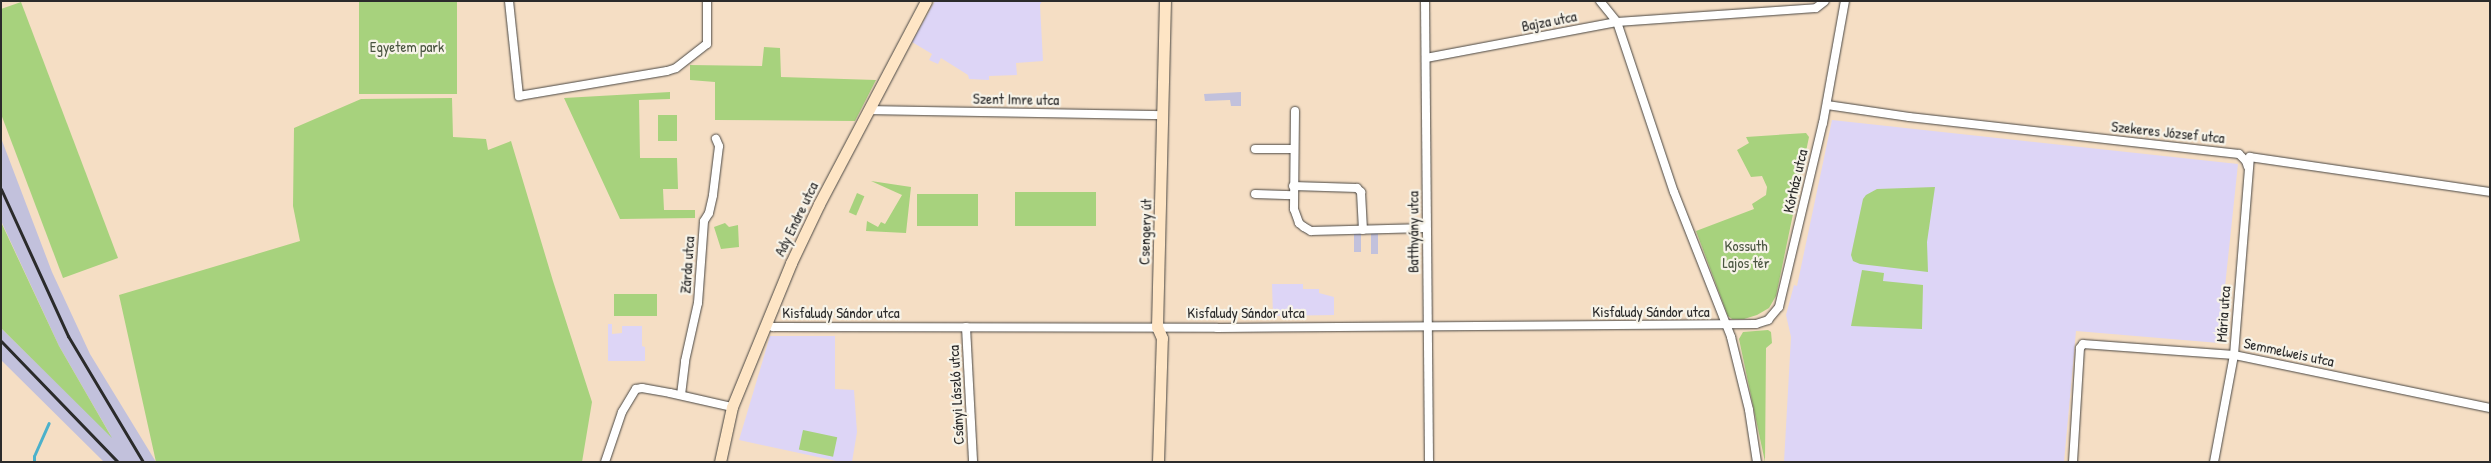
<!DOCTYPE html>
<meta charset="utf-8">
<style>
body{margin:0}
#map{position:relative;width:2491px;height:463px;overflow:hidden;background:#f5dec4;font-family:"Patrick Hand",sans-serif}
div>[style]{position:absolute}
.built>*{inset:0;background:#ddd5f6}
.industrial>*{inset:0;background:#c2c1dc;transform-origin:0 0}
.green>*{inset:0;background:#a7d27d;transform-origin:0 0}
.stream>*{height:3px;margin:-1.5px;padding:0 1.5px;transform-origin:1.5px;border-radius:1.5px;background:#4cb1cb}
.roads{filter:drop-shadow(0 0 1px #494642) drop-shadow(0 0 1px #494642)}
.street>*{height:8px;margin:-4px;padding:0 4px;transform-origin:4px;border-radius:4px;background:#fff}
.secondary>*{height:11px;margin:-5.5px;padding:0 5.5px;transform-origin:5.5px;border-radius:5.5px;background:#fee5c5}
.rail>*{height:3px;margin:-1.5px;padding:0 1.5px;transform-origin:1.5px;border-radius:1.5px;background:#2b2b2b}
span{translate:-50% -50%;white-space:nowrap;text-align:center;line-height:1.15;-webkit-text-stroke:4.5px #f7f3e8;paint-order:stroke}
.street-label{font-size:15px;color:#2b2b2b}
.park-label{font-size:15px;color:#4a5540}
.frame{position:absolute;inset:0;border:2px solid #2b2b2b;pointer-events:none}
</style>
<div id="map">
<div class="built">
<i style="clip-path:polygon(935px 1px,1042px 1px,1040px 5px,1043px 61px,1016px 63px,1017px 75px,989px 76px,989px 80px,969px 79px,968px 75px,941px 58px,938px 64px,929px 60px,932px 54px,912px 42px)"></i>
<i style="clip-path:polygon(1832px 120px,2238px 164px,2219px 343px,2076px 331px,2064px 462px,1784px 462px,1791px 337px,1786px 315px,1794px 285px,1797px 286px)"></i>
<i style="clip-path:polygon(1272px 284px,1303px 284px,1303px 289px,1319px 289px,1319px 293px,1334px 297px,1334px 315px,1273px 316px)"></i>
<i style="clip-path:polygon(608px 324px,612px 324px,612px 334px,622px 333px,622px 326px,642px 326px,642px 346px,645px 347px,645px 361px,608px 361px)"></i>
<i style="clip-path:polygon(770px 336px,835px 336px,835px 389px,854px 390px,857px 432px,852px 462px,841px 462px,739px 440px)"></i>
</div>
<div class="industrial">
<i style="clip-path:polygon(1241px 92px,1241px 106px,1231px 106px,1230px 100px,1205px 101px,1204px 94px)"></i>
<i style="clip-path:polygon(1px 138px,52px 272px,90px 354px,156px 462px,104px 462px,1px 360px,1px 328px,111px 436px,59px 346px,2px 223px)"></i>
<i style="left:1371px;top:231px;width:7px;height:23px"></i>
<i style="left:1354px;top:232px;width:7px;height:20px"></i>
</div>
<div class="green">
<i style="left:359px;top:1px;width:98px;height:93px"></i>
<i style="clip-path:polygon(21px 2px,118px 258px,63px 278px,1px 114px,1px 9px)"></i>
<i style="clip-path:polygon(764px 47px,780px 48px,781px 77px,876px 80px,855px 121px,715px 120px,715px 82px,690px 80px,690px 65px,762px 66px)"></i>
<i style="clip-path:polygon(670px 92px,670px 99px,639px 100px,640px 158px,677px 158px,678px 189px,663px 189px,664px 210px,695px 210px,695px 218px,620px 219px,564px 98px)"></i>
<i style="clip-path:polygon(452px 98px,453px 137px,486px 139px,488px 150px,511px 141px,553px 281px,592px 402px,582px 462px,156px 462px,119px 295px,300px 241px,293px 206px,294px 128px,361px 99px)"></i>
<i style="left:658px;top:115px;width:19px;height:26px"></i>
<i style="clip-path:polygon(1806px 133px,1809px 137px,1776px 296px,1769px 308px,1757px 315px,1744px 319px,1732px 319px,1728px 316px,1696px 231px,1754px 209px,1752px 204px,1766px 195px,1767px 187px,1762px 176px,1751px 177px,1737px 150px,1749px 143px,1746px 137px)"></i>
<i style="clip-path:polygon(871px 181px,911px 187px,906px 233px,866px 231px,867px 221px,878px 227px,881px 222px,885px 224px,902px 195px)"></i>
<i style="clip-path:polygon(1935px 187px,1927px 242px,1928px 272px,1860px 264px,1853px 261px,1851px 255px,1863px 199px,1866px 195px,1877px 189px)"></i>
<i style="left:1015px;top:192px;width:81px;height:34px"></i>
<i style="left:857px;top:193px;width:8px;height:21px;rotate:23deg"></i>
<i style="left:917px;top:194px;width:61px;height:32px"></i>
<i style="clip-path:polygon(1px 222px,59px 346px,112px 438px,1px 328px)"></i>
<i style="clip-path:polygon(725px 223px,729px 227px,738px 225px,739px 247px,721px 249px,714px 227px)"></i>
<i style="clip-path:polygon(1862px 270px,1884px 273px,1883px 281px,1923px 285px,1922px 329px,1851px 326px)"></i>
<i style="left:614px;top:294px;width:43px;height:22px"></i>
<i style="clip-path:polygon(1768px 330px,1771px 332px,1772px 343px,1766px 348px,1765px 462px,1739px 339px,1743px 332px)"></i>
<i style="left:803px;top:430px;width:35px;height:20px;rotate:12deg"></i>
</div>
<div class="stream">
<i style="left:34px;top:462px;width:6px;rotate:-90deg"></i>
<i style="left:34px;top:456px;width:36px;rotate:-66deg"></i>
</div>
<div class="roads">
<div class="street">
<i style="left:509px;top:1px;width:96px;rotate:84deg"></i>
<i style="left:519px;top:96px;width:150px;rotate:-9.6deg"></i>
<i style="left:667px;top:71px;width:9px;rotate:-18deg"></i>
<i style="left:676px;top:68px;width:39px;rotate:-38deg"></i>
<i style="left:707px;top:44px;width:43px;rotate:-90deg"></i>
<i style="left:1425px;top:1px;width:461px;rotate:89.5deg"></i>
<i style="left:1600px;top:1px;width:27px;rotate:51deg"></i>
<i style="left:1617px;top:22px;width:179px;rotate:71.5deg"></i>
<i style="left:1674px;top:192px;width:156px;rotate:68.5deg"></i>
<i style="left:1731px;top:337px;width:75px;rotate:76.1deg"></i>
<i style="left:1749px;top:410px;width:53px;rotate:81.3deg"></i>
<i style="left:1426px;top:58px;width:194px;rotate:-10.7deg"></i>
<i style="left:1617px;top:22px;width:199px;rotate:-4deg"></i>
<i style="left:1816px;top:8px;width:11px;rotate:-38deg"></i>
<i style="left:1827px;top:105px;width:83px;rotate:8.3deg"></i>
<i style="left:1909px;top:117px;width:332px;rotate:6.4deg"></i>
<i style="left:2239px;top:154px;width:10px;rotate:45deg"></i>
<i style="left:2246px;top:161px;width:6px;rotate:72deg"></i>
<i style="left:870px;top:110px;width:292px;rotate:1deg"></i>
<i style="left:1295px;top:111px;width:98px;rotate:90.6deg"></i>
<i style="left:1294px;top:209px;width:15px;rotate:70deg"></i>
<i style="left:1299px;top:223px;width:6px;rotate:39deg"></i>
<i style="left:1304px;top:227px;width:8px;rotate:30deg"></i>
<i style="left:1311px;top:231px;width:115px;rotate:-1.5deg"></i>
<i style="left:1255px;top:149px;width:38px"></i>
<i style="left:1293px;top:186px;width:64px;rotate:1.8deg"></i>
<i style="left:1357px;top:188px;width:6px;rotate:45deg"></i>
<i style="left:1361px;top:192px;width:38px;rotate:87deg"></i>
<i style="left:1255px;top:194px;width:38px;rotate:2deg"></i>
<i style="left:766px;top:324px;width:8px;rotate:23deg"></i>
<i style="left:773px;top:327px;width:444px;rotate:0.1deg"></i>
<i style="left:1217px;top:328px;width:539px;rotate:-0.43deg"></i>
<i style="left:1756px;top:324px;width:13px;rotate:-18deg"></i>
<i style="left:1768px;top:320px;width:17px;rotate:-50deg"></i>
<i style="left:1779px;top:307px;width:189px;rotate:-76.6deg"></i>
<i style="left:1823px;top:123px;width:124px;rotate:-79.8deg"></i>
<i style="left:966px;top:327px;width:135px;rotate:87deg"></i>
<i style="left:681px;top:395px;width:34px;rotate:-83deg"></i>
<i style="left:685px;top:361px;width:59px;rotate:-77.4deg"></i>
<i style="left:698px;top:303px;width:82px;rotate:-85.8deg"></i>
<i style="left:704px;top:221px;width:9px;rotate:-58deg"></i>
<i style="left:709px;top:213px;width:18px;rotate:-77deg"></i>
<i style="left:713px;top:195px;width:49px;rotate:-83deg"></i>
<i style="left:719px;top:146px;width:8px;rotate:-113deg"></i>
<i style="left:605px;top:462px;width:53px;rotate:-71.2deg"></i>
<i style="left:622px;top:412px;width:27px;rotate:-59deg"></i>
<i style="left:636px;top:389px;width:6px;rotate:-9deg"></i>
<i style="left:642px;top:388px;width:28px;rotate:10deg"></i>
<i style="left:670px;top:393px;width:64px;rotate:12.7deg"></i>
<i style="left:2073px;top:462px;width:114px;rotate:-86.5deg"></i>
<i style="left:2080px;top:348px;width:5px;rotate:-53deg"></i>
<i style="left:2083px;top:344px;width:151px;rotate:4.2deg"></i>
<i style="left:2234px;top:355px;width:261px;rotate:11.7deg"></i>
<i style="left:2214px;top:462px;width:109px;rotate:-79.4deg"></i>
<i style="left:2234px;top:355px;width:199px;rotate:-85.4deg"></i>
<i style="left:2250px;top:157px;width:243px;rotate:8.3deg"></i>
</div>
<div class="secondary">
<i style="left:720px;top:462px;width:56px;rotate:-77.7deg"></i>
<i style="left:732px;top:407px;width:156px;rotate:-67.7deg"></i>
<i style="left:791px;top:263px;width:65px;rotate:-64.6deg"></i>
<i style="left:819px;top:204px;width:229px;rotate:-62.2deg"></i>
<i style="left:1158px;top:462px;width:124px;rotate:-88.2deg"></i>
<i style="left:1162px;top:338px;width:12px;rotate:-114deg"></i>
<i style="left:1157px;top:327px;width:326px;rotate:-88.6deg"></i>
</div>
</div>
<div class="rail">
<i style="left:1px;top:189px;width:162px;rotate:65.5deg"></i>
<i style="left:68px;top:336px;width:147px;rotate:59.2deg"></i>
<i style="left:1px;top:341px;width:168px;rotate:46deg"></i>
</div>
<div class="street-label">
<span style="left:1549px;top:21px;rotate:-11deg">Bajza utca</span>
<span style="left:1016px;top:99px;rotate:1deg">Szent Imre utca</span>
<span style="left:2168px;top:132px;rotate:6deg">Szekeres József utca</span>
<span style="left:1795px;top:181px;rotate:-77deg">Kórház utca</span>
<span style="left:796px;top:219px;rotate:-64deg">Ady Endre utca</span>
<span style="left:1145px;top:232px;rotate:-88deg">Csengery út</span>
<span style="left:1413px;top:232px;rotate:-90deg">Batthyány utca</span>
<span style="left:687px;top:265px;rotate:-86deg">Zárda utca</span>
<span style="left:1651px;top:312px">Kisfaludy Sándor utca</span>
<span style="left:841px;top:313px">Kisfaludy Sándor utca</span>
<span style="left:1246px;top:313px">Kisfaludy Sándor utca</span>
<span style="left:2223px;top:314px;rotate:-86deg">Mária utca</span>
<span style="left:2289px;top:352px;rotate:12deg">Semmelweis utca</span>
<span style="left:956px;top:395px;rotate:-93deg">Csányi László utca</span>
</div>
<div class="park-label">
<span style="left:407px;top:47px">Egyetem park</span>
<span style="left:1746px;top:254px">Kossuth<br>Lajos tér</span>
</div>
<div class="frame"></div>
</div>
